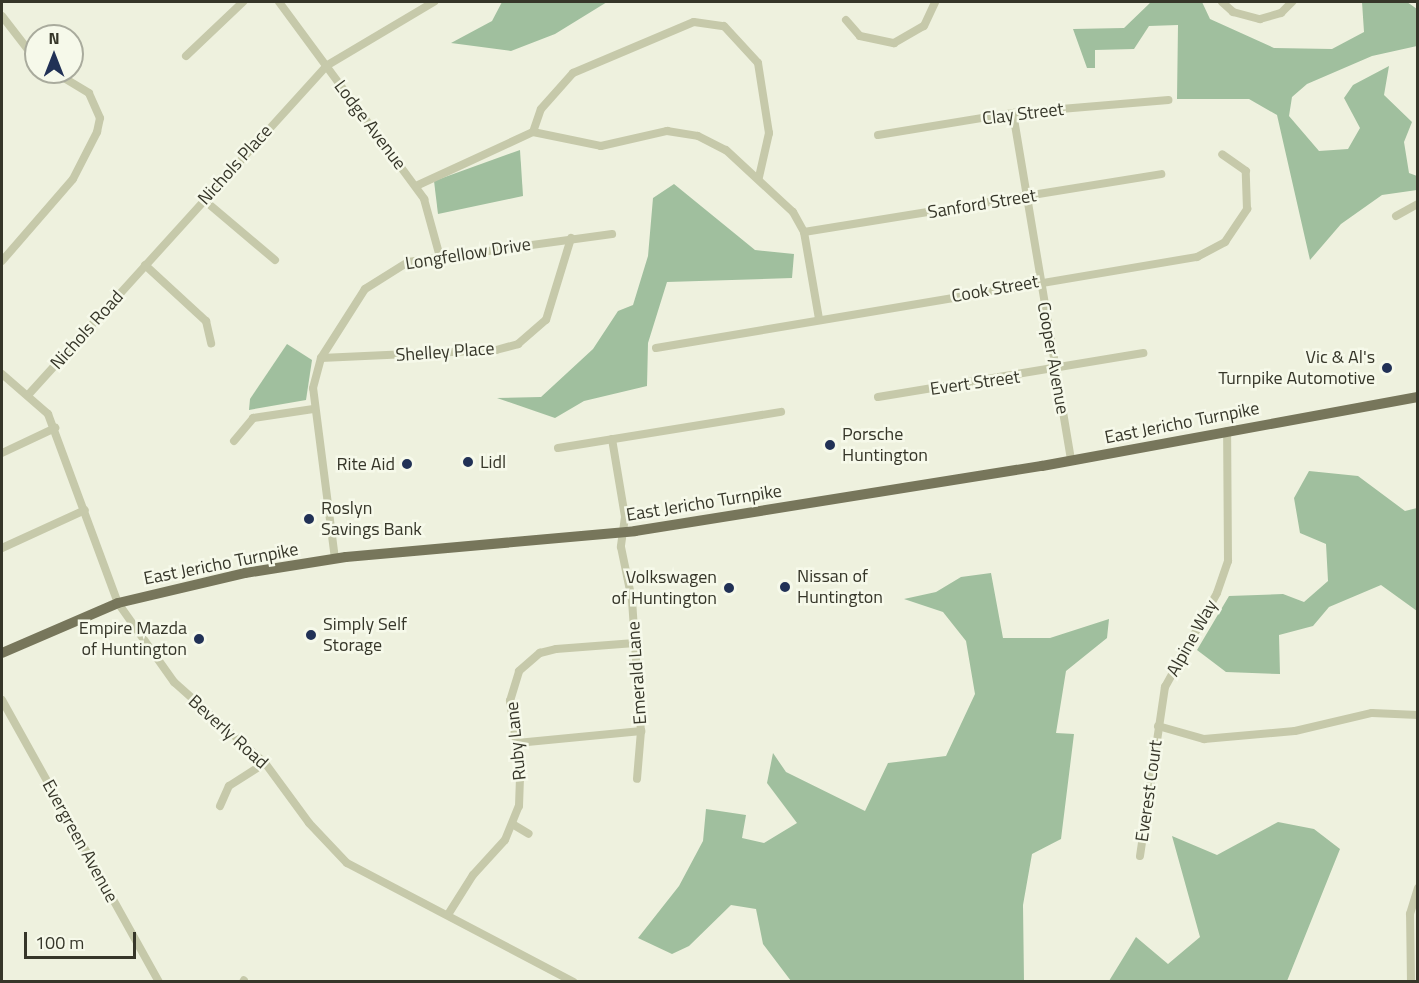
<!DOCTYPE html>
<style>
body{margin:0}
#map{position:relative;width:1419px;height:983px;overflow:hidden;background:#eef1de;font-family:"Titillium Web",sans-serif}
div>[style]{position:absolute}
.green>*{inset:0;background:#a0bf9e}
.minor>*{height:8px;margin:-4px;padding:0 4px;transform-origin:4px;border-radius:4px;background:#c6c9aa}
.major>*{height:10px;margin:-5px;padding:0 5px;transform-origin:5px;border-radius:5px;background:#77765b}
.dots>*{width:16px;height:16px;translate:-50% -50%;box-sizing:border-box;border:3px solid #f6f9ea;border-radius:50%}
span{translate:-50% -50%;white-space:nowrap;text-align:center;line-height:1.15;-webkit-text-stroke:5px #f6f9ea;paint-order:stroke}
.street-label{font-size:18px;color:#363629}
.poi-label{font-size:18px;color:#363629}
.right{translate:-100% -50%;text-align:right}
.left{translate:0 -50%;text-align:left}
.frame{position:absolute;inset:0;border:3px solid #363629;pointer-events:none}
.north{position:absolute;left:24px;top:24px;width:60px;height:60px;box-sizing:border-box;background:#f6f9ea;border:2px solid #a9ab9d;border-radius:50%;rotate:0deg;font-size:16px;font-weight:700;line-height:24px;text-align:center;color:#363629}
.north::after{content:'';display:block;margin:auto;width:21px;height:27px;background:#213156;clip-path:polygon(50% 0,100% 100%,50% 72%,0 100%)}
.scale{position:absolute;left:24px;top:932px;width:112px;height:27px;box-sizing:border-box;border:3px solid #363629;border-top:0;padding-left:8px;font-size:18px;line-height:21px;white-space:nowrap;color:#363629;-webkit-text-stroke:4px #f6f9ea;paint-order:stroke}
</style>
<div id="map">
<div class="green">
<i style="clip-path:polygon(502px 2px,607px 2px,555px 34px,511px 51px,451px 43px,492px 21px)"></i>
<i style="clip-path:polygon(1151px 2px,1202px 2px,1210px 19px,1274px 48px,1332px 49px,1364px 32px,1362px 2px,1407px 2px,1417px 9px,1417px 46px,1372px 56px,1307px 84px,1292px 97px,1289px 116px,1319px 151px,1348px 149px,1360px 128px,1344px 98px,1353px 85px,1389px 66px,1384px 95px,1412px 122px,1404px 142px,1409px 173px,1417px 176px,1417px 190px,1382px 195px,1341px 224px,1310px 260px,1277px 115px,1249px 99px,1177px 99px,1178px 25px,1149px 26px,1134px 49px,1095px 50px,1095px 68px,1087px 68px,1073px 29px,1124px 28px)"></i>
<i style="clip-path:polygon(520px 150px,523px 196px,438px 214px,434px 181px)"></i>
<i style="clip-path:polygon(674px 184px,755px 250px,794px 254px,792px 278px,667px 282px,648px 343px,647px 386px,584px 401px,555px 418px,497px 398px,541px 397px,593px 349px,618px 311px,633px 305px,648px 256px,653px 198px)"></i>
<i style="clip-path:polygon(287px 344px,312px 360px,306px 400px,249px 410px,250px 399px)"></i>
<i style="clip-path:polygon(1309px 471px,1358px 476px,1405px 511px,1417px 508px,1417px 611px,1381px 585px,1329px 607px,1313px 626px,1279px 635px,1280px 674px,1226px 672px,1197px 650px,1229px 596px,1283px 594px,1304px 602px,1328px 581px,1326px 544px,1300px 533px,1294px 498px)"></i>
<i style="clip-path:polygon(991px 573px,1003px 638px,1050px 638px,1109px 619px,1107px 638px,1066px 671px,1056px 733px,1074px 734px,1061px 839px,1032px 854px,1023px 905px,1024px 981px,791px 981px,763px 944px,756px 909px,731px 905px,689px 946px,672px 954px,638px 938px,679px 886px,703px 841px,706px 809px,746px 815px,742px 838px,764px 843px,797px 823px,767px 783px,773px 753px,786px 772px,865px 811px,888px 763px,946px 756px,975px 694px,966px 641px,943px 612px,904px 599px,936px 592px,961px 577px)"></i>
<i style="clip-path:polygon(1278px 822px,1314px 829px,1340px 849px,1287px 981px,1109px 981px,1136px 937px,1168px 964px,1200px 937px,1172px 836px,1217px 855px)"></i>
</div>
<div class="minor">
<i style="left:279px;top:2px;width:245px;rotate:53.6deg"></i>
<i style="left:424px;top:199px;width:60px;rotate:74.6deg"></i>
<i style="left:1222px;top:2px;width:15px;rotate:42deg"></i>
<i style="left:1233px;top:12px;width:28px;rotate:15deg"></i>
<i style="left:1260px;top:19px;width:22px;rotate:-16deg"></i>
<i style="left:1281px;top:13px;width:16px;rotate:-45deg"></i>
<i style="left:2px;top:16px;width:56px;rotate:52.3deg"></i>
<i style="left:846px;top:20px;width:21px;rotate:49deg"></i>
<i style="left:860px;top:36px;width:35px;rotate:12deg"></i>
<i style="left:894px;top:43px;width:34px;rotate:-30deg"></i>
<i style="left:924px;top:26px;width:26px;rotate:-65deg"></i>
<i style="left:186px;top:56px;width:79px;rotate:-43.5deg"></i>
<i style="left:1013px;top:113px;width:353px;rotate:80.5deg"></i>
<i style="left:533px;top:132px;width:69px;rotate:11.6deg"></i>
<i style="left:601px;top:146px;width:68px;rotate:-12.8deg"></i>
<i style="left:667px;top:131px;width:31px;rotate:9deg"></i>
<i style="left:698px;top:136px;width:31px;rotate:27deg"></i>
<i style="left:726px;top:150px;width:91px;rotate:42.8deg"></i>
<i style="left:793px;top:212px;width:23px;rotate:61deg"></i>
<i style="left:804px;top:232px;width:88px;rotate:80.2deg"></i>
<i style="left:878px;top:135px;width:137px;rotate:-9.3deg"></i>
<i style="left:1013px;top:113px;width:156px;rotate:-4.8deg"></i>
<i style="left:416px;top:186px;width:129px;rotate:-24.8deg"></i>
<i style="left:533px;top:132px;width:24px;rotate:-71deg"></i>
<i style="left:541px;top:109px;width:48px;rotate:-48.4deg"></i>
<i style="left:573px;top:73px;width:131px;rotate:-22.9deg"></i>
<i style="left:694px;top:22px;width:30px;rotate:8deg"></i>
<i style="left:724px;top:26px;width:50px;rotate:47.4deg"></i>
<i style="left:758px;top:63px;width:71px;rotate:81.1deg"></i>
<i style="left:769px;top:133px;width:45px;rotate:102.8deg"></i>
<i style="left:204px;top:200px;width:93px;rotate:40.2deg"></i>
<i style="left:1396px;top:216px;width:25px;rotate:-29deg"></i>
<i style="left:804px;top:232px;width:362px;rotate:-9.2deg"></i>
<i style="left:2px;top:261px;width:108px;rotate:-49.1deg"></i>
<i style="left:73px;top:179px;width:53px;rotate:-62.9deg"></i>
<i style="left:97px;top:132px;width:14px;rotate:-78deg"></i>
<i style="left:100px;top:118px;width:27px;rotate:-114deg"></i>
<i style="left:89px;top:93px;width:41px;rotate:-149deg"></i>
<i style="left:145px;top:265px;width:83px;rotate:42.6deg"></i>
<i style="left:206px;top:321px;width:23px;rotate:77deg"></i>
<i style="left:656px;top:348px;width:549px;rotate:-9.55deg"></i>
<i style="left:1197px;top:257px;width:32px;rotate:-28deg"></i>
<i style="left:1225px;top:242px;width:40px;rotate:-56deg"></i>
<i style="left:1247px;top:209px;width:38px;rotate:-92deg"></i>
<i style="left:1246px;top:171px;width:29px;rotate:-145deg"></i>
<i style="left:321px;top:358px;width:175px;rotate:-2.6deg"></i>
<i style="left:496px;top:350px;width:23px;rotate:-15deg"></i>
<i style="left:518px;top:344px;width:37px;rotate:-41deg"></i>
<i style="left:546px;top:320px;width:86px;rotate:-73deg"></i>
<i style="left:2px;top:374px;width:61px;rotate:41deg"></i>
<i style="left:48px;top:414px;width:202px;rotate:69.7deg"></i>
<i style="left:118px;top:603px;width:97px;rotate:54.7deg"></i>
<i style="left:174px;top:682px;width:122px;rotate:41.7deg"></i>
<i style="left:265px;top:763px;width:74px;rotate:53.7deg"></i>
<i style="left:309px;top:823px;width:55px;rotate:46.5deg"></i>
<i style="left:347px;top:863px;width:256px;rotate:27.7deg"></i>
<i style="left:29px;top:394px;width:442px;rotate:-47.8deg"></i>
<i style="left:326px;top:66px;width:126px;rotate:-30.7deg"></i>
<i style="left:878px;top:397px;width:269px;rotate:-9.4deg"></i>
<i style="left:612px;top:439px;width:79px;rotate:80.5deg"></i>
<i style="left:625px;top:517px;width:30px;rotate:98deg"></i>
<i style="left:621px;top:547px;width:54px;rotate:78.3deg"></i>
<i style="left:632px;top:600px;width:131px;rotate:86.1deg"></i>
<i style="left:641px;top:731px;width:48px;rotate:94.8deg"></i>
<i style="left:234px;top:441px;width:30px;rotate:-50deg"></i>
<i style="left:253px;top:418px;width:61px;rotate:-8.5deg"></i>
<i style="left:558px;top:448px;width:226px;rotate:-9.2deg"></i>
<i style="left:2px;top:453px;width:59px;rotate:-25.3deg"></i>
<i style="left:2px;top:548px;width:91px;rotate:-24.6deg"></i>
<i style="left:335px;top:559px;width:172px;rotate:-97.3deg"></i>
<i style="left:313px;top:388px;width:31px;rotate:-75deg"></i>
<i style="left:321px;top:358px;width:82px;rotate:-57.5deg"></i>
<i style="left:365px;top:289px;width:51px;rotate:-32.1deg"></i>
<i style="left:408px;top:262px;width:206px;rotate:-7.8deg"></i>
<i style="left:2px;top:700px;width:323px;rotate:60.9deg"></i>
<i style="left:1158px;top:726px;width:48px;rotate:15.8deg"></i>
<i style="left:1204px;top:739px;width:91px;rotate:-5deg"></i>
<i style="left:1295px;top:731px;width:79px;rotate:-13.2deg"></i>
<i style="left:1372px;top:713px;width:46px;rotate:2.5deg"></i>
<i style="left:517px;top:743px;width:125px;rotate:-5.5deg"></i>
<i style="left:220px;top:806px;width:22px;rotate:-66deg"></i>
<i style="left:229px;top:786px;width:43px;rotate:-32.6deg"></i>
<i style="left:514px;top:825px;width:17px;rotate:31deg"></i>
<i style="left:1140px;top:856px;width:171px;rotate:-81.6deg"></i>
<i style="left:1165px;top:687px;width:107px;rotate:-61deg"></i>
<i style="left:1217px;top:593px;width:34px;rotate:-71deg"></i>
<i style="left:1228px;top:561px;width:130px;rotate:-90.4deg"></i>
<i style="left:449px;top:913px;width:45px;rotate:-57.7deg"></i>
<i style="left:473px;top:875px;width:47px;rotate:-47.6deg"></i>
<i style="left:505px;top:840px;width:37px;rotate:-68deg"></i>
<i style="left:519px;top:806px;width:38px;rotate:-88deg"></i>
<i style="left:520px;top:768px;width:68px;rotate:-98.5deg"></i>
<i style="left:510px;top:701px;width:31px;rotate:-73deg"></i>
<i style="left:519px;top:671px;width:28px;rotate:-41deg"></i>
<i style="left:540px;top:653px;width:16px;rotate:-14deg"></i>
<i style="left:556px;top:649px;width:79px;rotate:-4.3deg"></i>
<i style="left:243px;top:982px;width:2px;rotate:-63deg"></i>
<i style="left:1411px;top:982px;width:68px;rotate:-90.8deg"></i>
<i style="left:1410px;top:914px;width:27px;rotate:-73deg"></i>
</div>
<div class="major">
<i style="left:2px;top:653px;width:126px;rotate:-23.3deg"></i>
<i style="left:118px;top:603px;width:130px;rotate:-13.3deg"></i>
<i style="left:245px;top:573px;width:102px;rotate:-9deg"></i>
<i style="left:346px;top:557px;width:290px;rotate:-5.1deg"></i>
<i style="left:635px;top:531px;width:412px;rotate:-9.1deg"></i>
<i style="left:1042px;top:466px;width:382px;rotate:-10.4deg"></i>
</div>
<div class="dots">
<i style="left:1387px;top:368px;background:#213156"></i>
<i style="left:830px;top:445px;background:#213156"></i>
<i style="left:468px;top:462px;background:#213156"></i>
<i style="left:407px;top:464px;background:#213156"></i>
<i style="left:309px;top:519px;background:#213156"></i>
<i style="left:785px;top:587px;background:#213156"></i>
<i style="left:729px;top:588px;background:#213156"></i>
<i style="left:311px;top:635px;background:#213156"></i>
<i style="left:199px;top:639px;background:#213156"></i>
</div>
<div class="street-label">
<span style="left:1023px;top:114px;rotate:-7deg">Clay Street</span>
<span style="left:370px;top:125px;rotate:53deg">Lodge Avenue</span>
<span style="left:235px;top:165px;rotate:-48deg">Nichols Place</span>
<span style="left:982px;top:204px;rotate:-9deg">Sanford Street</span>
<span style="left:468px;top:254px;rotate:-9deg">Longfellow Drive</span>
<span style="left:995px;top:289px;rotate:-10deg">Cook Street</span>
<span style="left:87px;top:330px;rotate:-48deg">Nichols Road</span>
<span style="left:445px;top:352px;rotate:-4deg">Shelley Place</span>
<span style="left:1053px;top:358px;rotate:80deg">Cooper Avenue</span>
<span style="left:975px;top:383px;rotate:-8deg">Evert Street</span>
<span style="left:1182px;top:423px;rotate:-11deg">East Jericho Turnpike</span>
<span style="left:704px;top:503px;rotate:-9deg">East Jericho Turnpike</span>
<span style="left:221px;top:564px;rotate:-11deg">East Jericho Turnpike</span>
<span style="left:1192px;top:638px;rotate:-61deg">Alpine Way</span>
<span style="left:637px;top:673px;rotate:-94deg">Emerald Lane</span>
<span style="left:228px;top:732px;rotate:42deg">Beverly Road</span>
<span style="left:516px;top:741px;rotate:-96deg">Ruby Lane</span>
<span style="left:1149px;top:791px;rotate:-82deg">Everest Court</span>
<span style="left:80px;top:841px;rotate:61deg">Evergreen Avenue</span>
</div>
<div class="poi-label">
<span class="right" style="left:1375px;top:368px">Vic &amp; Al's<br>Turnpike Automotive</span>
<span class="left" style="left:842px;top:445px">Porsche<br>Huntington</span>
<span class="left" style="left:480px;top:462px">Lidl</span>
<span class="right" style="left:395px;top:464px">Rite Aid</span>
<span class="left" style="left:321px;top:519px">Roslyn<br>Savings Bank</span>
<span class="left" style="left:797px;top:587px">Nissan of<br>Huntington</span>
<span class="right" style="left:717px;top:588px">Volkswagen<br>of Huntington</span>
<span class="left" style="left:323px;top:635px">Simply Self<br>Storage</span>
<span class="right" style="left:187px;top:639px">Empire Mazda<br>of Huntington</span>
</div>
<div class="frame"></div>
<div class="north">N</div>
<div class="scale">100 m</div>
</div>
